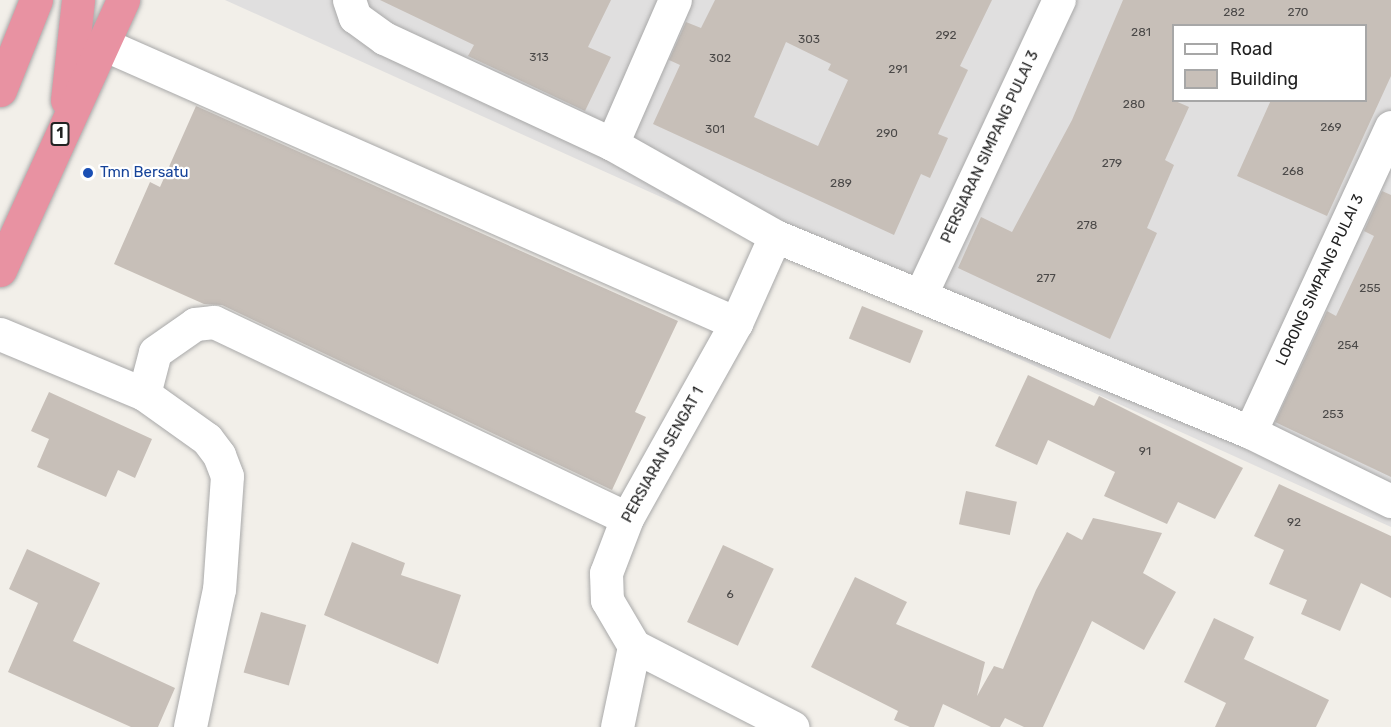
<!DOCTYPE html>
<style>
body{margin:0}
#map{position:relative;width:1391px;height:727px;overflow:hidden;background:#f2efe9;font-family:Rubik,sans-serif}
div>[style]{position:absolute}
.residential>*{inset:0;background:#e0dfdf}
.building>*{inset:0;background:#c7bfb8;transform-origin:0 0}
.roads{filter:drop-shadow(0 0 2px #a9a9a9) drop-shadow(0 0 2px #a9a9a9)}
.street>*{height:33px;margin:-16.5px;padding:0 16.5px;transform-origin:16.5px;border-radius:16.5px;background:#fff}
.highway>*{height:33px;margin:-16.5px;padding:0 16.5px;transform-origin:16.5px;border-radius:16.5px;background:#e892a2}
.dots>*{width:16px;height:16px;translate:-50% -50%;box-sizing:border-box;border:3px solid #fff;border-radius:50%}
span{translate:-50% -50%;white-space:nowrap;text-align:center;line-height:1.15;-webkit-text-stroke:4.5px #fff;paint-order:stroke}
.number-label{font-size:12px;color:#4b4948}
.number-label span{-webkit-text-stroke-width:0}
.shield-label span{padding:2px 4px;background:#fff;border:2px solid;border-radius:4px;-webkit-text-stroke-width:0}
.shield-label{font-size:14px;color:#222;font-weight:700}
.street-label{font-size:15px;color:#222}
.transit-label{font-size:15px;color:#164399}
.left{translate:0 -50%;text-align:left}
.legend{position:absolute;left:1172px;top:24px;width:195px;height:78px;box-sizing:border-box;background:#fff;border:2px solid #a7a7a7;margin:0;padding:8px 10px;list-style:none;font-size:18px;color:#222}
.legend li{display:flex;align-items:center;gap:12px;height:30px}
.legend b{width:30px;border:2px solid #a7a7a7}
</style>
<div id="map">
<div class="residential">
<i style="clip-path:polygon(evenodd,225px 0,1391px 0,1391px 527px,225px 0,1174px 26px,1366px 26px,1366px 100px,1174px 100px,1174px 26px)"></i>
</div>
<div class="building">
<i style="clip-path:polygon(380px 0,611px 0,588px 47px,611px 57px,585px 111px,468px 56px,474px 45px)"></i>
<i style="clip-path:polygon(evenodd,715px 0,992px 0,960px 66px,968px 70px,938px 134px,948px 138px,930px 178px,921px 174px,894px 235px,653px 124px,680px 65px,669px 60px,686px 22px,701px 28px,715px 0,786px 42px,831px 64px,828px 70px,848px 80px,818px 146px,754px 117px,786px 42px)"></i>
<i style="clip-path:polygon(1123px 0,1391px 0,1391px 76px,1327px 216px,1237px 176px,1271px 100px,1365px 100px,1365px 26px,1173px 26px,1173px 100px,1189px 107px,1165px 160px,1174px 165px,1147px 228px,1157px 233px,1110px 339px,958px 268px,981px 217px,1012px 232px,1072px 120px)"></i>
<i style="clip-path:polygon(196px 106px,678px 321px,635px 412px,646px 417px,612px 490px,222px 305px,204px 304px,114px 264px,150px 182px,160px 187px)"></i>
<i style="clip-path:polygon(1382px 191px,1391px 195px,1391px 477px,1275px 422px,1327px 311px,1336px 316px,1374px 236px,1364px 231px)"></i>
<i style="left:862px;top:306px;width:66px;height:35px;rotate:22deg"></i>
<i style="clip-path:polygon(1028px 375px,1094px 406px,1099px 396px,1243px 468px,1215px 519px,1178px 502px,1167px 524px,1104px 496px,1115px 472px,1048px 440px,1037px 465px,995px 446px)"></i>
<i style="clip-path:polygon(49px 392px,152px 439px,135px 478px,118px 470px,106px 497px,37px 467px,49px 439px,31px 431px)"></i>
<i style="clip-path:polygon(1279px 484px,1391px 536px,1391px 598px,1361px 583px,1340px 631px,1301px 614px,1307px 600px,1269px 584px,1284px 550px,1254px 536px)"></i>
<i style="left:966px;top:491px;width:52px;height:34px;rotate:12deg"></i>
<i style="clip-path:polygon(1093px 518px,1162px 533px,1143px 573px,1176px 592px,1144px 650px,1092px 621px,1043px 727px,1024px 727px,1005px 718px,1000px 727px,991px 727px,943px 704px,934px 727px,910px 727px,894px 720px,898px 711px,811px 667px,855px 577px,907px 602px,896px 624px,985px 662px,977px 696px,994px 666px,1003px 669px,1036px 590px,1067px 532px,1082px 540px)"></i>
<i style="clip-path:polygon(352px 542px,405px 563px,401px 575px,461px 595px,438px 664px,324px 615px)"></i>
<i style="left:723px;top:545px;width:56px;height:85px;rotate:25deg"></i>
<i style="clip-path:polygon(27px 549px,100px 583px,73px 641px,175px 688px,158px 727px,131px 727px,8px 672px,38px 603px,9px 589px)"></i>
<i style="left:261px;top:612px;width:47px;height:63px;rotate:16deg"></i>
<i style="clip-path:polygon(1214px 618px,1254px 637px,1244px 659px,1329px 700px,1316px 727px,1215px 727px,1226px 703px,1184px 682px)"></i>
</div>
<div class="roads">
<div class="street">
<i style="left:349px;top:0;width:18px;rotate:71deg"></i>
<i style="left:355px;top:17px;width:36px;rotate:36deg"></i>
<i style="left:384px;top:38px;width:251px;rotate:24.9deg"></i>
<i style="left:612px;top:144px;width:187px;rotate:29.4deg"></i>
<i style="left:775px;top:236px;width:514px;rotate:22.42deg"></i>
<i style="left:1250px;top:432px;width:157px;rotate:26.1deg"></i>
<i style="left:103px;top:44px;width:692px;rotate:23.79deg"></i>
<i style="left:612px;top:144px;width:157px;rotate:-66.4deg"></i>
<i style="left:775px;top:236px;width:95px;rotate:114.1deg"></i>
<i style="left:736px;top:323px;width:223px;rotate:119.2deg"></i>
<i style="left:627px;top:518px;width:59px;rotate:110.9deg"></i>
<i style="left:606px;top:573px;width:27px;rotate:88deg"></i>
<i style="left:607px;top:600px;width:53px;rotate:59.6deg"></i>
<i style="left:634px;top:646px;width:178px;rotate:27.1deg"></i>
<i style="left:921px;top:294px;width:325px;rotate:-64.9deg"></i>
<i style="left:0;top:334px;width:156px;rotate:22.6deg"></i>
<i style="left:144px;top:394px;width:77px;rotate:35.5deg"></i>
<i style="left:207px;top:439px;width:20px;rotate:53deg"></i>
<i style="left:219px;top:455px;width:22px;rotate:69deg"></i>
<i style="left:227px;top:476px;width:113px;rotate:94deg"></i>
<i style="left:219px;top:589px;width:141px;rotate:101.9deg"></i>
<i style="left:144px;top:394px;width:43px;rotate:-75.3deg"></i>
<i style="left:155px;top:352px;width:49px;rotate:-35deg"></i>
<i style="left:195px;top:324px;width:19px;rotate:-6deg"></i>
<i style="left:214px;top:322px;width:457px;rotate:25.4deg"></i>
<i style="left:1250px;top:432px;width:336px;rotate:-65.2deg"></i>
<i style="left:617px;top:727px;width:83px;rotate:-78.1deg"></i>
</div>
<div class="highway">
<i style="left:0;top:90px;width:97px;rotate:-68.2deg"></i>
<i style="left:67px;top:100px;width:101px;rotate:-83.7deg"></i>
<i style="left:0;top:270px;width:297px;rotate:-65.5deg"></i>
</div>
</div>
<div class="dots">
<i style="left:88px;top:173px;background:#1a4fb4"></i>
</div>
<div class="number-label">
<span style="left:1234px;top:13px">282</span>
<span style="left:1298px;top:13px">270</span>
<span style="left:1141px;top:33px">281</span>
<span style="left:946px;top:36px">292</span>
<span style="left:809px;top:40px">303</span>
<span style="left:539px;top:58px">313</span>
<span style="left:720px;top:59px">302</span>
<span style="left:898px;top:70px">291</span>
<span style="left:1134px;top:105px">280</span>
<span style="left:1331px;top:128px">269</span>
<span style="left:715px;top:130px">301</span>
<span style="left:887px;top:134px">290</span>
<span style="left:1112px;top:164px">279</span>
<span style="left:1293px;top:172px">268</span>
<span style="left:841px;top:184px">289</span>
<span style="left:1087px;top:226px">278</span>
<span style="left:1046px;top:279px">277</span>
<span style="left:1370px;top:289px">255</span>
<span style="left:1348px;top:346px">254</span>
<span style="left:1333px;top:415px">253</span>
<span style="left:1145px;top:452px">91</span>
<span style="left:1294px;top:523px">92</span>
<span style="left:730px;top:595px">6</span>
</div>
<div class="shield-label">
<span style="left:60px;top:134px">1</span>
</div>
<div class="street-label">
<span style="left:990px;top:147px;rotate:-65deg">PERSIARAN SIMPANG PULAI 3</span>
<span style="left:1320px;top:280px;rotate:-65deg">LORONG SIMPANG PULAI 3</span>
<span style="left:663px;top:455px;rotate:-61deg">PERSIARAN SENGAT 1</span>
</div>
<div class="transit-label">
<span class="left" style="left:100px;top:173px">Tmn Bersatu</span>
</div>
<ul class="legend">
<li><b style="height:8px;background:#fff"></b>Road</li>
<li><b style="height:16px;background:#c7bfb8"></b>Building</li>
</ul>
</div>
